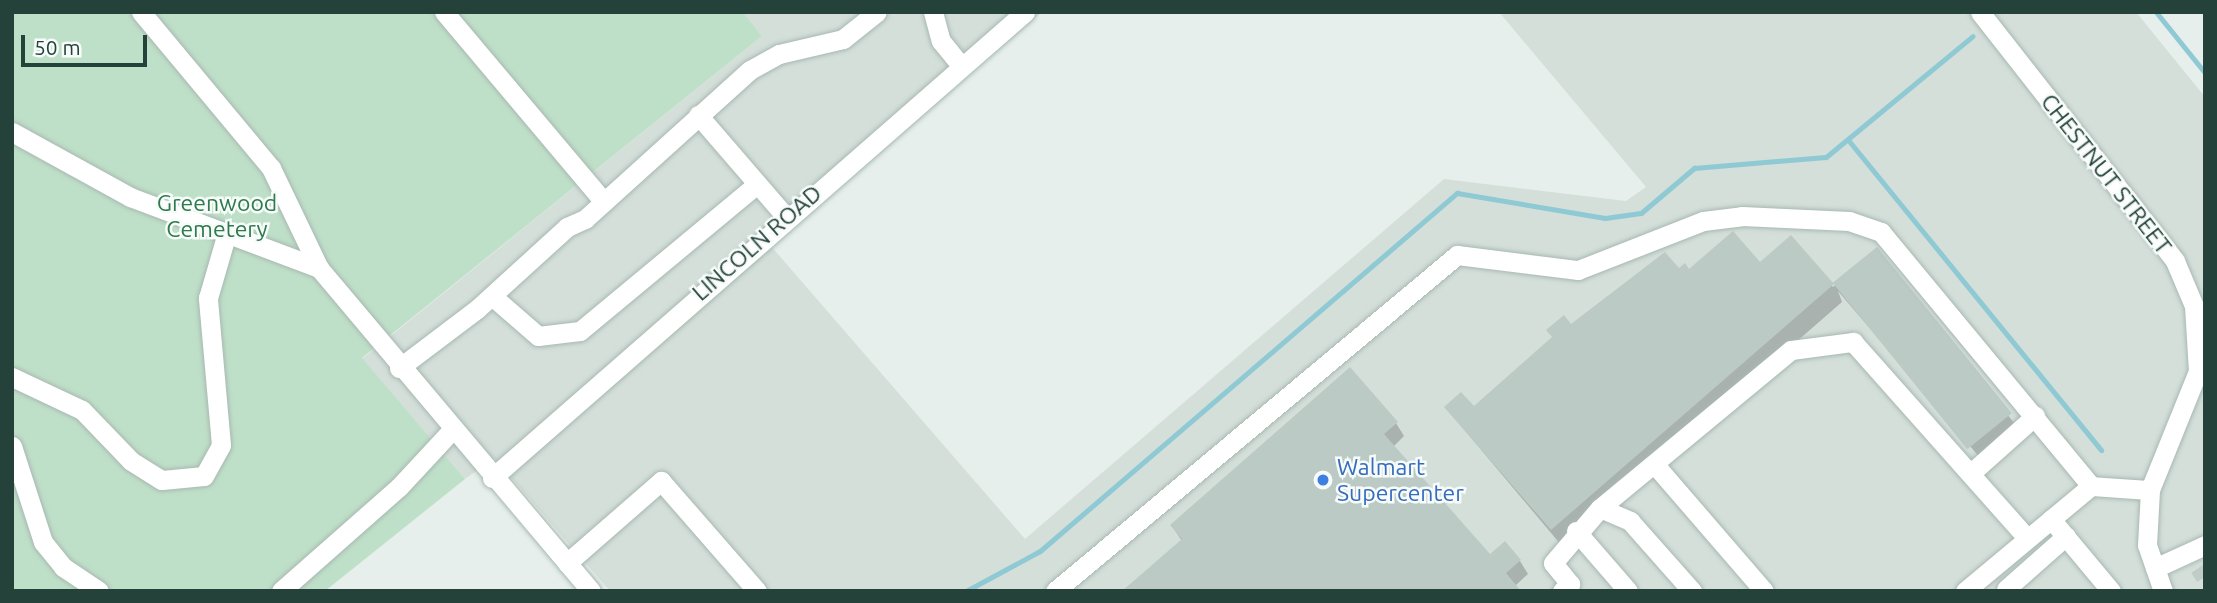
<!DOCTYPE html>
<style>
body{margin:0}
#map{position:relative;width:2217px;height:603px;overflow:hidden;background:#e6efeb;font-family:Ubuntu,sans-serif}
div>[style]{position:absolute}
.built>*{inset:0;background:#d4dfda}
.green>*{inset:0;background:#bfe0c8}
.shadow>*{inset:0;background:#0003}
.stream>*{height:5px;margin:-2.5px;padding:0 2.5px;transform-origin:2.5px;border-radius:2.5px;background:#8ec9d4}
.building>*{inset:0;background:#bbcac4;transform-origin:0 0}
.minor-tunnel>*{height:19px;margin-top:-9.5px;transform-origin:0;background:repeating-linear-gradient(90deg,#bfccc8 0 19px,transparent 0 29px)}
.roads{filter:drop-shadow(0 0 2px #a8b8b2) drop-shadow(0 0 2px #a8b8b2)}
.minor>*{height:19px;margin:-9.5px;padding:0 9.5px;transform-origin:9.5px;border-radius:9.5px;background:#fff}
.dots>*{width:19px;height:19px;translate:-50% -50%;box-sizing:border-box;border:4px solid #f7fbf9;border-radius:50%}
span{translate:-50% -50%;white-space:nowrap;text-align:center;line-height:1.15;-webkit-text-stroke:5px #f7fbf9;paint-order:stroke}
.street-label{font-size:23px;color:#24423a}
.park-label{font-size:23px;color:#2d7a4b}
.shop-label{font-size:23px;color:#366cbe}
.left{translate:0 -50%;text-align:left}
.frame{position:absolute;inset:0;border:14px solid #24423a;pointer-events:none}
.scale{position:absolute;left:21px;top:35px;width:126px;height:32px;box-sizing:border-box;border:4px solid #24423a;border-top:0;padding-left:9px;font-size:21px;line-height:24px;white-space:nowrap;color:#24423a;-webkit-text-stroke:5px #f7fbf9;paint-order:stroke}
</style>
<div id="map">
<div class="built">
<i style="clip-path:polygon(743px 12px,1042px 12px,770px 245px,1025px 539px,1444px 179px,1626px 201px,1646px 187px,1499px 12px,2136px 12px,2205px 97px,2205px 591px,610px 591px,494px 458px,465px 479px,362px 359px,762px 36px)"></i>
</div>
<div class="green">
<i style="clip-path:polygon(12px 12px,743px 12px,762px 36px,362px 358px,465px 479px,325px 591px,12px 591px)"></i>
</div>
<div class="shadow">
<i style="clip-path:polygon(1791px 237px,1833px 287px,1877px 249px,2018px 428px,1981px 459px,1838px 291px,1842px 302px,1562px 546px,1446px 408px,1474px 408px,1571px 326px,1679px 271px,1760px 265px)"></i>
<i style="clip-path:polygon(1396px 423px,1404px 436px,1393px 447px,1489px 557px,1520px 561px,1528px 574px,1515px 586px,1182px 541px,1172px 526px)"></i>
</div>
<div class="stream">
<i style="left:2156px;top:12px;width:78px;rotate:51.2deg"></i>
<i style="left:1849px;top:141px;width:399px;rotate:50.8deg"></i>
<i style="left:966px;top:591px;width:84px;rotate:-28.4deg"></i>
<i style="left:1040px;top:551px;width:550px;rotate:-40.65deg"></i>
<i style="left:1457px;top:193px;width:150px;rotate:9.6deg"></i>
<i style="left:1605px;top:218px;width:36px;rotate:-8deg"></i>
<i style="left:1641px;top:213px;width:70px;rotate:-40.3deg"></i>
<i style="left:1694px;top:168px;width:132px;rotate:-4.8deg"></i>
<i style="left:1826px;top:157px;width:190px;rotate:-39.5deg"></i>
</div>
<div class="building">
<i style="clip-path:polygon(1733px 231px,1760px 262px,1791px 235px,1834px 284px,1551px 530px,1444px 407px,1461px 392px,1474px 406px,1552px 337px,1546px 330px,1564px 315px,1571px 324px,1665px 252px,1679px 268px,1685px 263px,1689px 269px)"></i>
<i style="left:1877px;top:247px;width:214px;height:57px;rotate:51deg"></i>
<i style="clip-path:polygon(1350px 367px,1398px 422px,1384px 434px,1490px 554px,1505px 541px,1521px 560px,1506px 573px,1521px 591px,1122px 591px,1182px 539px,1170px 525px)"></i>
</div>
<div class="minor-tunnel">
<i style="left:2199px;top:567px;width:11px;rotate:56deg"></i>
</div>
<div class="roads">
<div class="minor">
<i style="left:141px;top:12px;width:203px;rotate:50.2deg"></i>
<i style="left:271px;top:168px;width:111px;rotate:64.4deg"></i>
<i style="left:444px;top:12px;width:248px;rotate:49.9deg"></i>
<i style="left:933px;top:12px;width:30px;rotate:75deg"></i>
<i style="left:941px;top:41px;width:33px;rotate:51deg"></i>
<i style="left:1980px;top:12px;width:316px;rotate:51.9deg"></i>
<i style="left:2175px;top:261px;width:49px;rotate:67.1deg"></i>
<i style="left:2194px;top:306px;width:65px;rotate:86.5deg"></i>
<i style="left:2198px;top:371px;width:128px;rotate:112deg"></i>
<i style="left:2150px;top:490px;width:55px;rotate:93.1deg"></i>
<i style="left:2147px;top:545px;width:49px;rotate:70.8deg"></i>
<i style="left:698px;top:115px;width:136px;rotate:49.2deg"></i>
<i style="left:12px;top:132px;width:135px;rotate:28.8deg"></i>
<i style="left:130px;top:197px;width:202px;rotate:20.6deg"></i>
<i style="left:319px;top:268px;width:422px;rotate:49.9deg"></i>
<i style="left:492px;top:296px;width:61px;rotate:41deg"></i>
<i style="left:538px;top:336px;width:42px;rotate:-6.8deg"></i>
<i style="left:580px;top:331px;width:229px;rotate:-39.7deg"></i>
<i style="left:399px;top:368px;width:98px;rotate:-37.1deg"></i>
<i style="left:477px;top:309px;width:122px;rotate:-42.3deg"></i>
<i style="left:567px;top:227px;width:20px;rotate:-24deg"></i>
<i style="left:585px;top:219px;width:222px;rotate:-42.1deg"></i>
<i style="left:750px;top:70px;width:33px;rotate:-29deg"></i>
<i style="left:779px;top:54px;width:66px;rotate:-13.2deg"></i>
<i style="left:843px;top:39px;width:43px;rotate:-38.5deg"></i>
<i style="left:12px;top:377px;width:77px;rotate:25.2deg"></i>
<i style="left:82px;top:410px;width:71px;rotate:46.1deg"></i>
<i style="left:131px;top:461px;width:36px;rotate:32deg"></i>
<i style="left:162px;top:480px;width:42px;rotate:-5.4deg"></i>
<i style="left:204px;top:476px;width:35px;rotate:-61deg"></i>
<i style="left:221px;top:445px;width:148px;rotate:-95.1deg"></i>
<i style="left:208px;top:298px;width:65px;rotate:-73.8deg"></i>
<i style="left:12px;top:446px;width:101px;rotate:72.1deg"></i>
<i style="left:43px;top:542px;width:32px;rotate:51deg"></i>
<i style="left:63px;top:567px;width:43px;rotate:33.7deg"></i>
<i style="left:1656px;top:466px;width:165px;rotate:49.2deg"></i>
<i style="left:1971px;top:473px;width:86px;rotate:-41.7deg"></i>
<i style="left:492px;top:478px;width:708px;rotate:-41.16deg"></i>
<i style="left:1600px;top:508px;width:248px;rotate:-39.6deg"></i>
<i style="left:1791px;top:350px;width:63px;rotate:-7.4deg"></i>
<i style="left:1853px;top:342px;width:262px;rotate:48.4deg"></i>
<i style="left:2051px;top:519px;width:94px;rotate:50.2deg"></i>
<i style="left:1576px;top:531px;width:79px;rotate:49.1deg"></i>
<i style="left:567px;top:563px;width:125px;rotate:-41.1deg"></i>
<i style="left:661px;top:481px;width:146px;rotate:48.9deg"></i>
<i style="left:2155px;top:568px;width:55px;rotate:-24.7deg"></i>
<i style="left:2006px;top:589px;width:80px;rotate:-41.5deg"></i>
<i style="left:281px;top:591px;width:157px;rotate:-41.4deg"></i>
<i style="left:399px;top:487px;width:76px;rotate:-47.1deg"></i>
<i style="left:1055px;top:591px;width:524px;rotate:-39.89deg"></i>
<i style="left:1457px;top:255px;width:122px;rotate:7.1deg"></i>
<i style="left:1578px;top:270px;width:134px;rotate:-21.4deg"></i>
<i style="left:1703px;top:221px;width:39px;rotate:-7deg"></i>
<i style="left:1742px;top:216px;width:107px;rotate:2.7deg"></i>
<i style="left:1849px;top:221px;width:34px;rotate:19deg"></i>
<i style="left:1881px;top:232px;width:330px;rotate:50.4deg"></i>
<i style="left:1562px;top:591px;width:11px;rotate:-41deg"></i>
<i style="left:1570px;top:584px;width:27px;rotate:-129deg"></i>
<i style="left:1553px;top:563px;width:72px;rotate:-49.5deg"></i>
<i style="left:1600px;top:508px;width:33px;rotate:23deg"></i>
<i style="left:1630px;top:521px;width:94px;rotate:48.5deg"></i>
<i style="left:1965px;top:591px;width:164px;rotate:-39.8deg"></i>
<i style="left:2091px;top:486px;width:59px;rotate:3.9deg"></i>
</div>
</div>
<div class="dots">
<i style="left:1323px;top:480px;background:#3f7fe0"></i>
</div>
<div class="street-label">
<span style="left:2106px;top:174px;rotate:52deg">CHESTNUT STREET</span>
<span style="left:757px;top:243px;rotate:-41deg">LINCOLN ROAD</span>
</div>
<div class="park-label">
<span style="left:217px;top:216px">Greenwood<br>Cemetery</span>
</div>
<div class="shop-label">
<span class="left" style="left:1337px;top:480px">Walmart<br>Supercenter</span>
</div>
<div class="frame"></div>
<div class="scale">50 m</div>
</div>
